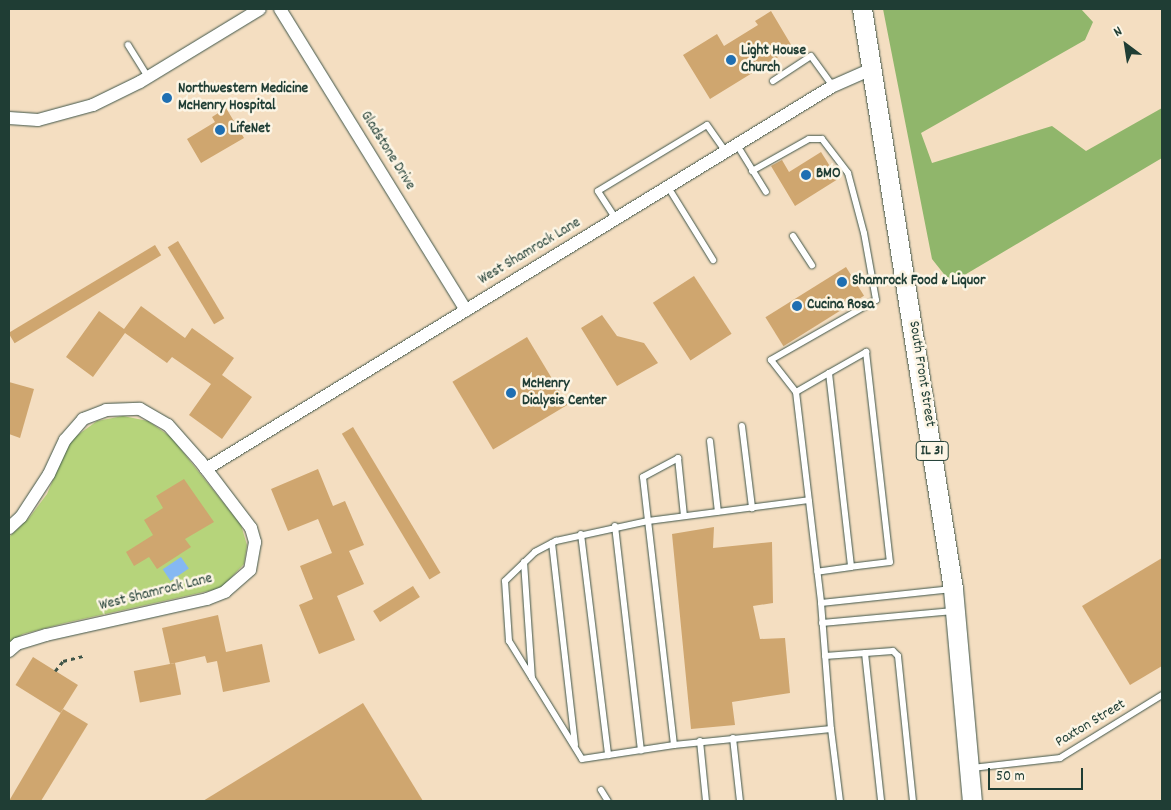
<!DOCTYPE html>
<style>
body{margin:0}
#map{position:relative;width:1171px;height:810px;overflow:hidden;background:#f4dec1;font-family:Dekko,sans-serif}
div>[style]{position:absolute}
.green>*{inset:0;background:#b6d47b}
.forest>*{inset:0;background:#90b66b}
.water>*{inset:0;background:#85b8f2;transform-origin:0 0}
.building>*{inset:0;background:#cfa66f;transform-origin:0 0}
.path>*{height:2.5px;margin-top:-1.25px;transform-origin:0;background:repeating-linear-gradient(90deg,#3f5549 0 4px,transparent 0 8px)}
.roads{filter:drop-shadow(0 0 1px #3f5549) drop-shadow(0 0 1px #3f5549)}
.service>*{height:6px;margin:-3px;padding:0 3px;transform-origin:3px;border-radius:3px;background:#fff}
.minor>*{height:12px;margin:-6px;padding:0 6px;transform-origin:6px;border-radius:6px;background:#fff}
.primary>*{height:19px;margin:-9.5px;padding:0 9.5px;transform-origin:9.5px;border-radius:9.5px;background:#fff}
.dots>*{width:14px;height:14px;translate:-50% -50%;box-sizing:border-box;border:2px solid #fcf5e5;border-radius:50%}
span{translate:-50% -50%;white-space:nowrap;text-align:center;line-height:1.15;-webkit-text-stroke:5px #fcf5e5;paint-order:stroke}
.shield-label span{padding:1px 4px;background:#fcf5e5;border:1px solid;border-radius:4px;-webkit-text-stroke-width:0}
.shield-label{font-size:14px;color:#1f3d34;font-weight:700}
.poi-label{font-size:15px;color:#1f3d34;font-weight:700}
.left{translate:0 -50%;text-align:left}
.street-label{font-size:15px;color:#1f3d34}
.frame{position:absolute;inset:0;border:10px solid #1f3d34;pointer-events:none}
.north{position:absolute;left:1101px;top:20px;width:50px;height:50px;-webkit-text-stroke:4px #fcf5e5;paint-order:stroke;rotate:329deg;font-size:14px;font-weight:700;line-height:20px;text-align:center;color:#1f3d34}
.north::after{content:'';display:block;margin:auto;width:18px;height:22px;background:#1f3d34;clip-path:polygon(50% 0,100% 100%,50% 72%,0 100%)}
.scale{position:absolute;left:988px;top:768px;width:95px;height:22px;box-sizing:border-box;border:2px solid #1f3d34;border-top:0;padding-left:6px;font-size:15px;line-height:18px;white-space:nowrap;color:#1f3d34;-webkit-text-stroke:4px #fcf5e5;paint-order:stroke}
</style>
<div id="map">
<div class="green">
<i style="clip-path:polygon(123px 416px,148px 421px,171px 437px,241px 525px,247px 545px,244px 564px,221px 588px,213px 590px,65px 623px,23px 634px,9px 643px,9px 537px,29px 518px,47px 494px,67px 447px,75px 437px,97px 421px)"></i>
</div>
<div class="forest">
<i style="clip-path:polygon(883px 9px,1081px 9px,1093px 22px,1085px 40px,921px 133px,932px 163px,1052px 126px,1086px 151px,1162px 108px,1162px 158px,951px 283px,932px 259px)"></i>
</div>
<div class="water">
<i style="left:181px;top:557px;width:14px;height:22px;rotate:56deg"></i>
</div>
<div class="building">
<i style="clip-path:polygon(771px 11px,793px 48px,710px 99px,683px 55px,717px 34px,724px 46px,758px 25px,755px 21px)"></i>
<i style="clip-path:polygon(226px 108px,244px 138px,201px 163px,187px 139px,215px 122px,212px 117px)"></i>
<i style="clip-path:polygon(821px 152px,838px 179px,795px 206px,771px 166px,782px 160px,789px 172px)"></i>
<i style="left:178px;top:241px;width:90px;height:12px;rotate:59deg"></i>
<i style="left:155px;top:245px;width:12px;height:171px;rotate:59deg"></i>
<i style="left:846px;top:267px;width:34px;height:95px;rotate:58deg"></i>
<i style="left:694px;top:276px;width:69px;height:49px;rotate:57deg"></i>
<i style="clip-path:polygon(141px 306px,185px 338px,192px 328px,234px 358px,222px 375px,252px 397px,222px 439px,189px 415px,211px 384px,172px 357px,167px 363px,125px 333px,93px 377px,66px 357px,99px 311px,124px 329px)"></i>
<i style="clip-path:polygon(602px 315px,617px 336px,644px 343px,658px 363px,617px 386px,581px 328px)"></i>
<i style="left:527px;top:337px;width:79px;height:87px;rotate:59deg"></i>
<i style="clip-path:polygon(9px 382px,34px 389px,20px 438px,9px 434px)"></i>
<i style="left:353px;top:427px;width:170px;height:13px;rotate:59deg"></i>
<i style="clip-path:polygon(318px 469px,333px 506px,345px 501px,364px 545px,349px 551px,364px 584px,337px 596px,355px 640px,319px 654px,299px 605px,313px 599px,300px 566px,332px 553px,318px 519px,288px 531px,271px 489px)"></i>
<i style="clip-path:polygon(184px 479px,214px 522px,185px 539px,191px 547px,157px 569px,149px 557px,134px 566px,126px 552px,153px 535px,144px 520px,163px 508px,156px 496px)"></i>
<i style="clip-path:polygon(714px 527px,713px 548px,772px 542px,773px 603px,753px 606px,760px 639px,785px 638px,790px 693px,732px 702px,735px 725px,691px 729px,672px 534px)"></i>
<i style="clip-path:polygon(1162px 558px,1162px 666px,1130px 685px,1082px 606px)"></i>
<i style="left:413px;top:586px;width:13px;height:47px;rotate:58deg"></i>
<i style="clip-path:polygon(218px 615px,226px 652px,262px 644px,270px 682px,223px 692px,217px 661px,207px 663px,205px 656px,170px 664px,162px 628px)"></i>
<i style="left:33px;top:657px;width:53px;height:33px;rotate:32deg"></i>
<i style="left:175px;top:663px;width:32px;height:42px;rotate:79deg"></i>
<i style="clip-path:polygon(363px 703px,423px 801px,203px 801px)"></i>
<i style="clip-path:polygon(63px 709px,88px 724px,41px 801px,9px 801px)"></i>
</div>
<div class="path">
<i style="left:55px;top:671px;width:13px;rotate:-51deg"></i>
<i style="left:63px;top:661px;width:21px;rotate:-14deg"></i>
</div>
<div class="roads">
<div class="service">
<i style="left:128px;top:45px;width:38px;rotate:58deg"></i>
<i style="left:773px;top:81px;width:45px;rotate:-33.3deg"></i>
<i style="left:811px;top:56px;width:37px;rotate:54deg"></i>
<i style="left:737px;top:145px;width:55px;rotate:58.3deg"></i>
<i style="left:752px;top:171px;width:65px;rotate:-29.3deg"></i>
<i style="left:809px;top:139px;width:13px"></i>
<i style="left:822px;top:139px;width:43px;rotate:52.6deg"></i>
<i style="left:848px;top:173px;width:62px;rotate:75.1deg"></i>
<i style="left:864px;top:233px;width:68px;rotate:79.8deg"></i>
<i style="left:876px;top:300px;width:121px;rotate:150.3deg"></i>
<i style="left:771px;top:360px;width:41px;rotate:52deg"></i>
<i style="left:796px;top:392px;width:212px;rotate:83.2deg"></i>
<i style="left:821px;top:603px;width:126px;rotate:85.5deg"></i>
<i style="left:831px;top:729px;width:158px;rotate:174.2deg"></i>
<i style="left:674px;top:745px;width:226px;rotate:-96.6deg"></i>
<i style="left:648px;top:521px;width:162px;rotate:-7.4deg"></i>
<i style="left:668px;top:187px;width:86px;rotate:58.3deg"></i>
<i style="left:616px;top:219px;width:33px;rotate:-123deg"></i>
<i style="left:598px;top:191px;width:127px;rotate:-31.2deg"></i>
<i style="left:707px;top:125px;width:33px;rotate:55deg"></i>
<i style="left:793px;top:236px;width:35px;rotate:57deg"></i>
<i style="left:829px;top:373px;width:43px;rotate:-29.6deg"></i>
<i style="left:866px;top:352px;width:211px;rotate:83.5deg"></i>
<i style="left:890px;top:562px;width:39px;rotate:173deg"></i>
<i style="left:796px;top:392px;width:38px;rotate:-30deg"></i>
<i style="left:829px;top:373px;width:195px;rotate:83.5deg"></i>
<i style="left:851px;top:567px;width:34px;rotate:172deg"></i>
<i style="left:742px;top:426px;width:83px;rotate:83deg"></i>
<i style="left:710px;top:441px;width:71px;rotate:83.6deg"></i>
<i style="left:615px;top:526px;width:226px;rotate:83.4deg"></i>
<i style="left:581px;top:534px;width:223px;rotate:83deg"></i>
<i style="left:552px;top:543px;width:203px;rotate:83.5deg"></i>
<i style="left:524px;top:562px;width:116px;rotate:86.1deg"></i>
<i style="left:821px;top:603px;width:132px;rotate:-6.1deg"></i>
<i style="left:822px;top:623px;width:132px;rotate:-5.2deg"></i>
<i style="left:865px;top:653px;width:149px;rotate:83.8deg"></i>
<i style="left:825px;top:656px;width:68px;rotate:-4.2deg"></i>
<i style="left:893px;top:651px;width:7px;rotate:45deg"></i>
<i style="left:898px;top:656px;width:146px;rotate:84.1deg"></i>
<i style="left:831px;top:729px;width:73px;rotate:82.9deg"></i>
<i style="left:733px;top:738px;width:63px;rotate:83.7deg"></i>
<i style="left:700px;top:741px;width:60px;rotate:84.3deg"></i>
<i style="left:674px;top:745px;width:93px;rotate:171.3deg"></i>
<i style="left:582px;top:759px;width:139px;rotate:-121.7deg"></i>
<i style="left:509px;top:641px;width:60px;rotate:-93.8deg"></i>
<i style="left:505px;top:581px;width:42px;rotate:-44deg"></i>
<i style="left:535px;top:552px;width:24px;rotate:-28deg"></i>
<i style="left:556px;top:541px;width:94px;rotate:-12.3deg"></i>
<i style="left:648px;top:521px;width:44px;rotate:-96.5deg"></i>
<i style="left:643px;top:477px;width:40px;rotate:-28deg"></i>
<i style="left:678px;top:458px;width:58px;rotate:84.1deg"></i>
<i style="left:972px;top:768px;width:89px;rotate:-6.5deg"></i>
<i style="left:1060px;top:758px;width:120px;rotate:-31.7deg"></i>
<i style="left:601px;top:790px;width:13px;rotate:58deg"></i>
</div>
<div class="minor">
<i style="left:280px;top:9px;width:354px;rotate:58.3deg"></i>
<i style="left:9px;top:118px;width:29px;rotate:4deg"></i>
<i style="left:38px;top:120px;width:57px;rotate:-15.3deg"></i>
<i style="left:93px;top:105px;width:52px;rotate:-26.1deg"></i>
<i style="left:140px;top:82px;width:140px;rotate:-31.3deg"></i>
<i style="left:206px;top:469px;width:735px;rotate:-31.42deg"></i>
<i style="left:833px;top:86px;width:45px;rotate:-23.7deg"></i>
<i style="left:9px;top:528px;width:16px;rotate:-43deg"></i>
<i style="left:21px;top:517px;width:51px;rotate:-56.9deg"></i>
<i style="left:49px;top:474px;width:38px;rotate:-65deg"></i>
<i style="left:65px;top:440px;width:28px;rotate:-49deg"></i>
<i style="left:83px;top:419px;width:25px;rotate:-21deg"></i>
<i style="left:106px;top:410px;width:34px;rotate:-2deg"></i>
<i style="left:140px;top:409px;width:32px;rotate:30deg"></i>
<i style="left:168px;top:425px;width:48px;rotate:48.4deg"></i>
<i style="left:200px;top:461px;width:84px;rotate:52.7deg"></i>
<i style="left:251px;top:528px;width:15px;rotate:74deg"></i>
<i style="left:255px;top:542px;width:28px;rotate:100deg"></i>
<i style="left:250px;top:570px;width:33px;rotate:139deg"></i>
<i style="left:225px;top:592px;width:19px;rotate:159deg"></i>
<i style="left:207px;top:599px;width:165px;rotate:167.4deg"></i>
<i style="left:46px;top:635px;width:30px;rotate:163deg"></i>
<i style="left:17px;top:644px;width:11px;rotate:139deg"></i>
</div>
<div class="primary">
<i style="left:862px;top:9px;width:587px;rotate:81.08deg"></i>
<i style="left:953px;top:589px;width:213px;rotate:84.9deg"></i>
</div>
</div>
<div class="dots">
<i style="left:731px;top:60px;background:#1f6fb2"></i>
<i style="left:167px;top:98px;background:#1f6fb2"></i>
<i style="left:220px;top:130px;background:#1f6fb2"></i>
<i style="left:806px;top:175px;background:#1f6fb2"></i>
<i style="left:842px;top:282px;background:#1f6fb2"></i>
<i style="left:797px;top:306px;background:#1f6fb2"></i>
<i style="left:511px;top:393px;background:#1f6fb2"></i>
</div>
<div class="shield-label">
<span style="left:932px;top:451px">IL 31</span>
</div>
<div class="poi-label">
<span class="left" style="left:741px;top:60px">Light House<br>Church</span>
<span class="left" style="left:178px;top:98px">Northwestern Medicine<br>McHenry Hospital</span>
<span class="left" style="left:230px;top:130px">LifeNet</span>
<span class="left" style="left:816px;top:175px">BMO</span>
<span class="left" style="left:852px;top:282px">Shamrock Food &amp; Liquor</span>
<span class="left" style="left:807px;top:306px">Cucina Rosa</span>
<span class="left" style="left:522px;top:393px">McHenry<br>Dialysis Center</span>
</div>
<div class="street-label">
<span style="left:387px;top:151px;rotate:58deg">Gladstone Drive</span>
<span style="left:530px;top:252px;rotate:-31deg">West Shamrock Lane</span>
<span style="left:921px;top:374px;rotate:81deg">South Front Street</span>
<span style="left:156px;top:593px;rotate:-14deg">West Shamrock Lane</span>
<span style="left:1091px;top:724px;rotate:-31deg">Paxton Street</span>
</div>
<div class="frame"></div>
<div class="north">N</div>
<div class="scale">50 m</div>
</div>
